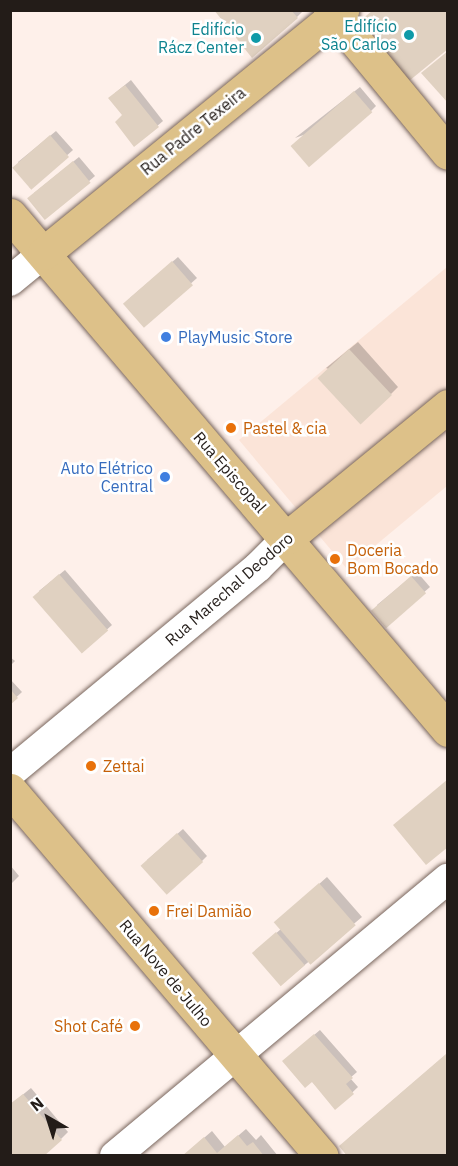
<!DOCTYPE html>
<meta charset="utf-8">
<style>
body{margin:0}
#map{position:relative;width:458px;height:1166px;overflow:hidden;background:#fef0ea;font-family:"IBM Plex Sans",sans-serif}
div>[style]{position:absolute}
.commercial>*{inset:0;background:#fbe4d8}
.shadow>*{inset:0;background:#0003}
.building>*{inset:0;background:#e0d1c1;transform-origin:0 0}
.roads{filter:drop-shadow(0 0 2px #79665d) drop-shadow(0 0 2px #79665d)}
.minor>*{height:30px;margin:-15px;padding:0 15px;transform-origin:15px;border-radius:15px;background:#fff}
.major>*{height:33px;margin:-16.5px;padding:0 16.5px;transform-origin:16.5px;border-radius:16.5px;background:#ddc189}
.dots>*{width:16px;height:16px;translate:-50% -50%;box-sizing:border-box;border:3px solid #fff;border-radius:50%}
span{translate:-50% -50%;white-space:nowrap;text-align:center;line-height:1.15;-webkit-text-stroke:5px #fff;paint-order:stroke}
.culture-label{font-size:16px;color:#0d838f}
.right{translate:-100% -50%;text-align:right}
.street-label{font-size:16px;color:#231c18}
.shop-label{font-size:16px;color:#366cbe}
.left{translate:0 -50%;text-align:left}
.food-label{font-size:16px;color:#c56008}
.frame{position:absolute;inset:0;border:12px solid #231c18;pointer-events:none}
.north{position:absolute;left:18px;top:1088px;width:60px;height:60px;-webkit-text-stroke:4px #fff;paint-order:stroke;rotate:321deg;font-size:16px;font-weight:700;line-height:24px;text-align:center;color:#231c18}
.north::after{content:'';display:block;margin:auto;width:21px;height:27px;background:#231c18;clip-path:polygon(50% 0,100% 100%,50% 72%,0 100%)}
</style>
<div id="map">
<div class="commercial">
<i style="clip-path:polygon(447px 267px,447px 486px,347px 569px,239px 440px)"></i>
</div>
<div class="shadow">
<i style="clip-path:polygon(216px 10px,304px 10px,297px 17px)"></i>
<i style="clip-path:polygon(131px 80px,163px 121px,135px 145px,115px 93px)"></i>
<i style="clip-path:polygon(360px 87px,376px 106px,371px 111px,295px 138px)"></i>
<i style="clip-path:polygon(56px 131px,73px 150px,30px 188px,18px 162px)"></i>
<i style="clip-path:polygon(79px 157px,95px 176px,46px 218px,34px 193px)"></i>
<i style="clip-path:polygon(178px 257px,197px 278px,144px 325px,130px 298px)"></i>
<i style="clip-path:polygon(358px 342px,398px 387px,391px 394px,326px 368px)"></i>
<i style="clip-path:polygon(65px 570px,112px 625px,83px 651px,39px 591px)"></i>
<i style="clip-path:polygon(417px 572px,430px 587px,385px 626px,377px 605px)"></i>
<i style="clip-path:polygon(10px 657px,15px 661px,10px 666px)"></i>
<i style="clip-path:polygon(10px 679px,22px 692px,10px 703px)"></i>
<i style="clip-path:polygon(183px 829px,207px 856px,202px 861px,147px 860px)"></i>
<i style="clip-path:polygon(10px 865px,19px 876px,10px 885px)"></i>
<i style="clip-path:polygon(327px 877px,362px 917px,282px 984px,259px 948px,281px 929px,283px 916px)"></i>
<i style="clip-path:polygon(320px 1030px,357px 1072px,350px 1078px,358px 1087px,336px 1108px,289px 1056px)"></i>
<i style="clip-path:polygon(448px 1053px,448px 1155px,341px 1146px,350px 1137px)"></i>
<i style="clip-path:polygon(31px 1088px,68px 1132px,61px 1139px,10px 1105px)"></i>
<i style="clip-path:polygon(246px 1129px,256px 1140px,261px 1135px,278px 1156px,183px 1156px,212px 1131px,225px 1147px)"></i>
</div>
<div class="building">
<i style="clip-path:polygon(214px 10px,291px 10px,298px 18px,252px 58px)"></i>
<i style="clip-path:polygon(373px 10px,448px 10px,448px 49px,409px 81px,360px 21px)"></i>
<i style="clip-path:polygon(448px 51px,448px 103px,421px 73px)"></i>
<i style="clip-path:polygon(125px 85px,159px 127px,134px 147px,115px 122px,122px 115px,108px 98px)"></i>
<i style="left:354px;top:91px;width:28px;height:84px;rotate:49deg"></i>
<i style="left:50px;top:135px;width:29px;height:50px;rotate:49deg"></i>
<i style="left:73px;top:161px;width:28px;height:59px;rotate:51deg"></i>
<i style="left:172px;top:261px;width:32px;height:65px;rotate:49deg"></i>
<i style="left:349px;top:349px;width:63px;height:43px;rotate:47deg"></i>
<i style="left:59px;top:574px;width:75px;height:35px;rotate:49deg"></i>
<i style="left:411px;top:576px;width:23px;height:53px;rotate:49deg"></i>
<i style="clip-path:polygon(10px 689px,18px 698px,10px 705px)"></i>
<i style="clip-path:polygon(448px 779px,448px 847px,426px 865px,393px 825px)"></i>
<i style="left:177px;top:833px;width:39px;height:49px;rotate:48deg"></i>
<i style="left:319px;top:883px;width:56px;height:60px;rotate:49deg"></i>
<i style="left:276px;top:932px;width:44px;height:32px;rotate:49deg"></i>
<i style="clip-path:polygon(314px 1034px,353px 1078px,346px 1084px,354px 1094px,335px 1110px,312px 1082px,305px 1088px,282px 1061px)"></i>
<i style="clip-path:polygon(446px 1054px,448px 1156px,347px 1156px,339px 1146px)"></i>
<i style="clip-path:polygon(23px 1094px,62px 1140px,44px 1156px,10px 1156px,10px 1104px)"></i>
<i style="clip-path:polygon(238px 1135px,247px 1146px,253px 1142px,264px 1156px,182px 1156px,204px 1137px,217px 1153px)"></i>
</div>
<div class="roads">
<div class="minor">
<i style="left:10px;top:281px;width:44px;rotate:-39.5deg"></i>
<i style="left:10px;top:773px;width:322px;rotate:-39.7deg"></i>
<i style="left:258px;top:567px;width:42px;rotate:-45deg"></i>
<i style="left:115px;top:1156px;width:433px;rotate:-39.8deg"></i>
</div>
<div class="major">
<i style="left:330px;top:10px;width:185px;rotate:50.5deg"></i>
<i style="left:10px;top:215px;width:676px;rotate:49.62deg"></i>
<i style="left:44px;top:253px;width:385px;rotate:-39.2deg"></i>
<i style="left:288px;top:537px;width:207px;rotate:-39.3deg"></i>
<i style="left:10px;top:790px;width:481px;rotate:49.6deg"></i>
</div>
</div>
<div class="dots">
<i style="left:409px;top:35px;background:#0f9aa8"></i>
<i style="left:256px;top:38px;background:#0f9aa8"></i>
<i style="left:166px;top:337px;background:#3f7fe0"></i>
<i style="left:231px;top:428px;background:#e8710a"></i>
<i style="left:165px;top:477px;background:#3f7fe0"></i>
<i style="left:335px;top:559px;background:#e8710a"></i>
<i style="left:91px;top:766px;background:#e8710a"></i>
<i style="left:154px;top:911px;background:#e8710a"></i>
<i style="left:135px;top:1026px;background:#e8710a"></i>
</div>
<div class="culture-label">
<span class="right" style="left:397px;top:35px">Edifício<br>São Carlos</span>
<span class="right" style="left:244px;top:38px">Edifício<br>Rácz Center</span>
</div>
<div class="street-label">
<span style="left:193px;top:131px;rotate:-39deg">Rua Padre Texeira</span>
<span style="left:230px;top:472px;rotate:49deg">Rua Episcopal</span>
<span style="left:229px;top:589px;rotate:-41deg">Rua Marechal Deodoro</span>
<span style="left:166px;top:973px;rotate:50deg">Rua Nove de Julho</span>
</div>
<div class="shop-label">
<span class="left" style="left:178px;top:337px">PlayMusic Store</span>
<span class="right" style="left:153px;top:477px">Auto Elétrico<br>Central</span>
</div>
<div class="food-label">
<span class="left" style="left:243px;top:428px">Pastel &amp; cia</span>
<span class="left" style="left:347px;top:559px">Doceria<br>Bom Bocado</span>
<span class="left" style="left:103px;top:766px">Zettai</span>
<span class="left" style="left:166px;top:911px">Frei Damião</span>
<span class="right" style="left:123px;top:1026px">Shot Café</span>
</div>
<div class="frame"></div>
<div class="north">N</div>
</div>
